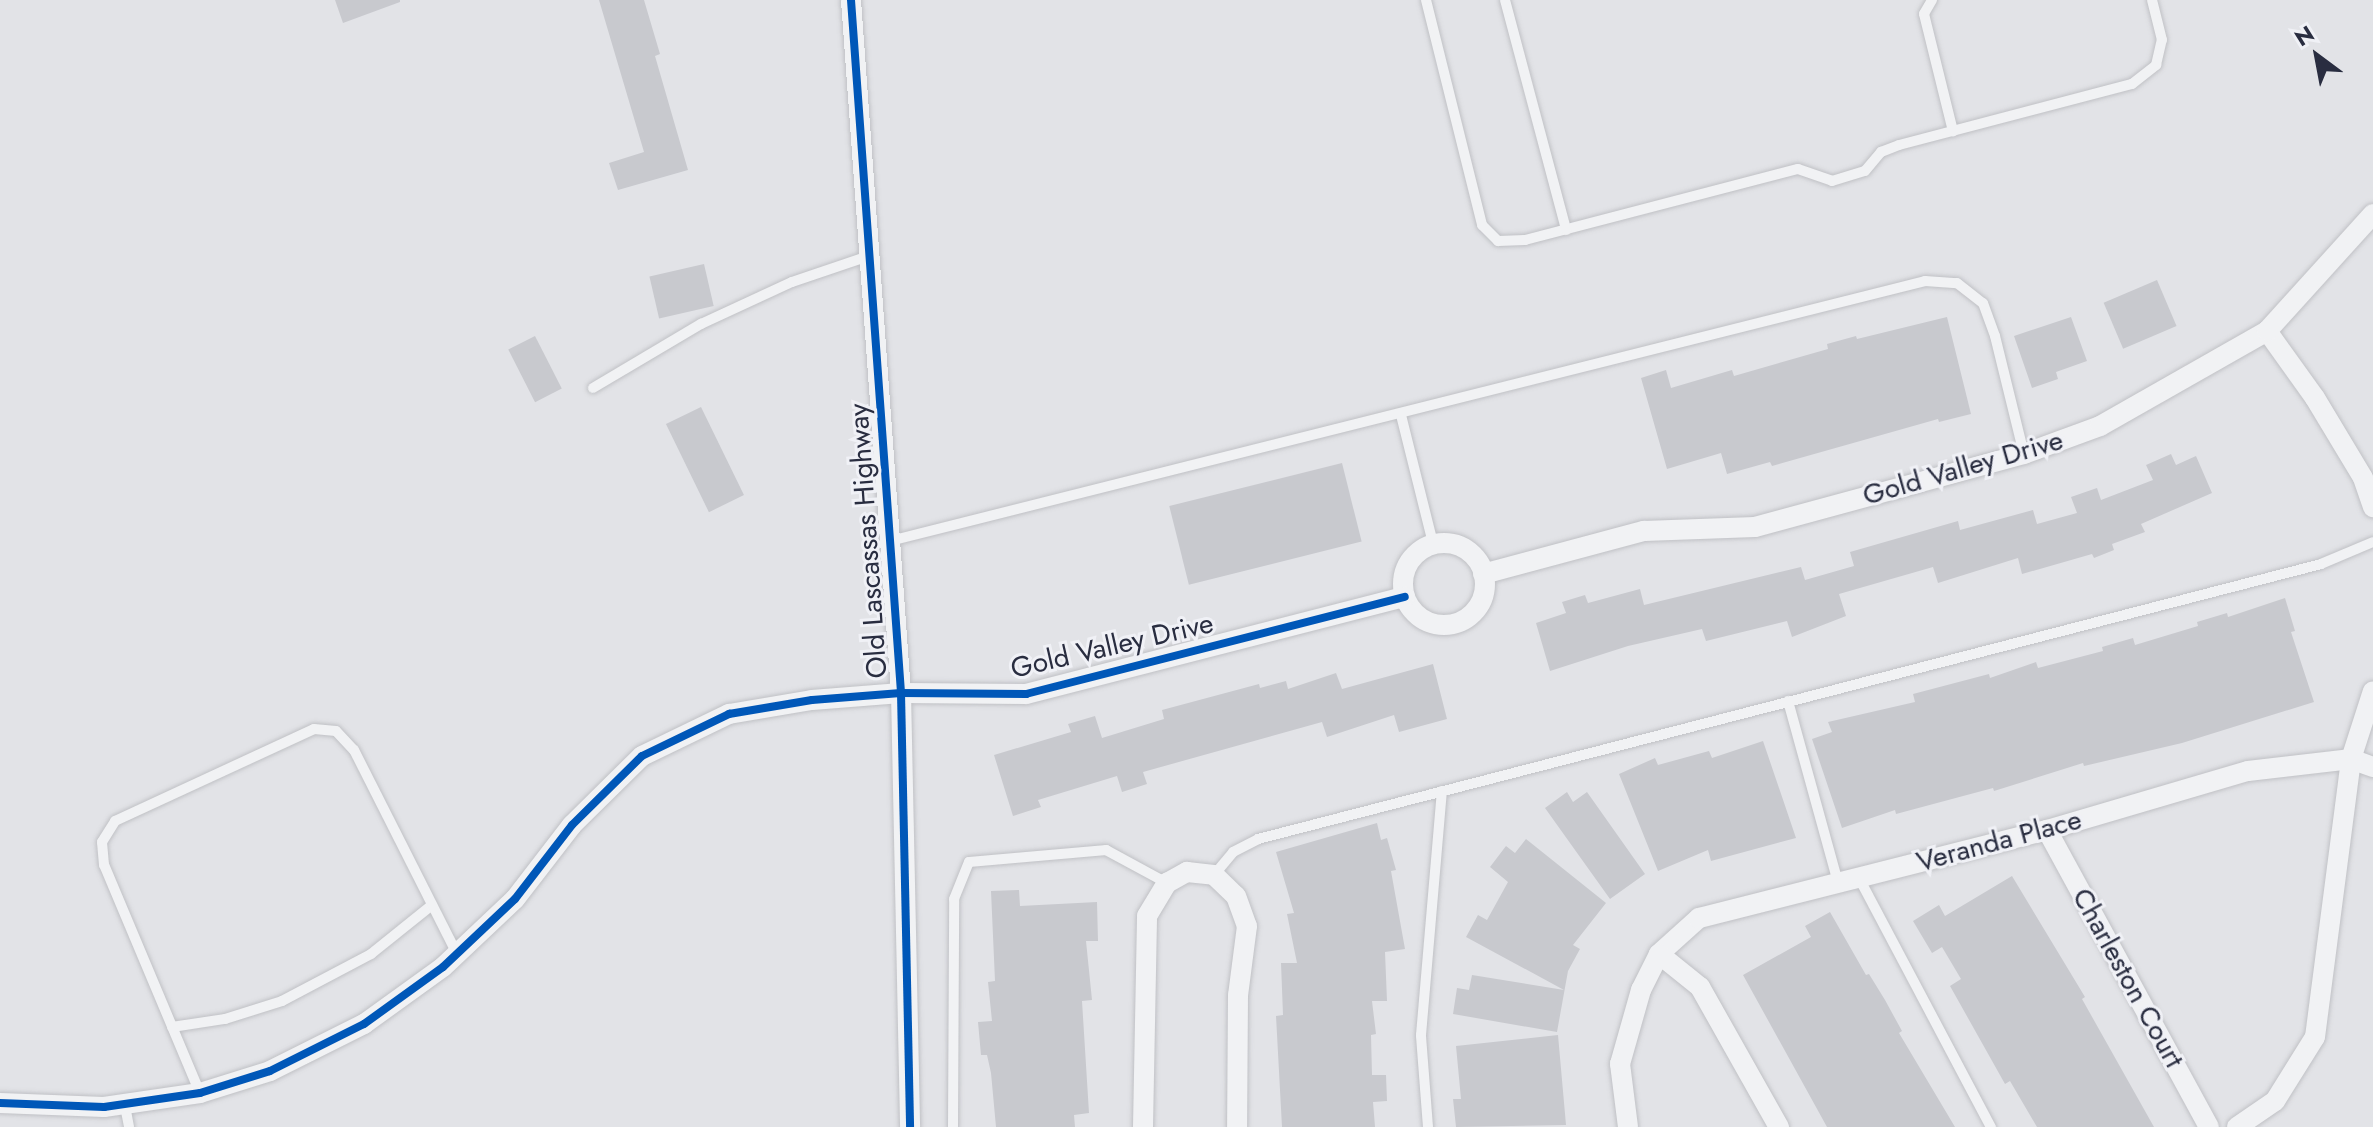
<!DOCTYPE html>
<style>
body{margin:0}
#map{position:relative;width:2373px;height:1127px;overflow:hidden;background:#e2e3e7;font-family:Jost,sans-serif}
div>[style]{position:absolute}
.building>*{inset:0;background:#c8c9ce;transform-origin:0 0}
.roads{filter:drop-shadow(0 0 2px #c0c1c5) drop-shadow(0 0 2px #c0c1c5)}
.service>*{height:10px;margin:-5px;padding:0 5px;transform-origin:5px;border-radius:5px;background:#f1f2f4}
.minor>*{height:20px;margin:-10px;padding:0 10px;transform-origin:10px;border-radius:10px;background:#f1f2f4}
.minor>.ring{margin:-10px;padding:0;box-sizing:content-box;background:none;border:20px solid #f1f2f4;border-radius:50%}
.cycleway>*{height:8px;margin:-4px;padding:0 4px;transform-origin:4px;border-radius:4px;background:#0057b8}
span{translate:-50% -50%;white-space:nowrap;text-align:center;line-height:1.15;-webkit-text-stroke:6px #f0f1f6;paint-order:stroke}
.street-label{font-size:28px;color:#292d40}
.north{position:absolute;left:2277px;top:16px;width:80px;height:80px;-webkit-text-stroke:6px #f0f1f6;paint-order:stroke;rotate:328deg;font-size:22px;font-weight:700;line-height:32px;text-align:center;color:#292d40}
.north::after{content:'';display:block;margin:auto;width:28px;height:36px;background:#292d40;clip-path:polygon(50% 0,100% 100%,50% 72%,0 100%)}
</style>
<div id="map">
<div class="building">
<i style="clip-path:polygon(335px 0,400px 0,400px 2px,343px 23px)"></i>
<i style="clip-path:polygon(599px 0,644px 0,660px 54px,655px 56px,688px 170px,618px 190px,609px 163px,644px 152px)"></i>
<i style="left:704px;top:264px;width:43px;height:56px;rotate:77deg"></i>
<i style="left:2157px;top:280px;width:50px;height:58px;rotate:67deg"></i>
<i style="clip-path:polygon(1947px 317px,1971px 414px,1939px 422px,1938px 419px,1772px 466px,1770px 462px,1727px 474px,1721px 453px,1667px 469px,1641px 378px,1666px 370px,1671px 388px,1732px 370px,1734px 376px,1828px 349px,1827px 344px,1856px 336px,1857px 339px)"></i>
<i style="clip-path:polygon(2071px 317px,2087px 361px,2056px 372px,2058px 379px,2032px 388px,2014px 336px)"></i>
<i style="left:535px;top:336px;width:59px;height:30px;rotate:63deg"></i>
<i style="left:701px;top:407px;width:98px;height:39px;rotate:64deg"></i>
<i style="clip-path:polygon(2171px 454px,2176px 465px,2196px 456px,2212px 493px,2141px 524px,2145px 532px,2112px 544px,2114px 550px,2094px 558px,2092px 554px,2022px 574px,2018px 558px,1938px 583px,1933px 567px,1839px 594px,1846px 616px,1792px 637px,1787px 621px,1706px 641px,1702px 629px,1628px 646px,1550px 671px,1536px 623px,1566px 613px,1562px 602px,1585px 595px,1588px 603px,1640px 589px,1644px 605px,1801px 567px,1805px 580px,1854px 566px,1850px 552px,1958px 521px,1960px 530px,2033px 510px,2037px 524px,2077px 513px,2071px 497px,2097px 488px,2101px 500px,2153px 480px,2146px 465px)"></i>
<i style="left:1342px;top:463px;width:81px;height:178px;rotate:76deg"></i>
<i style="clip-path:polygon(2285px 598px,2295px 631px,2291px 632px,2314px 702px,2182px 743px,2084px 766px,2083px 763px,1994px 791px,1993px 788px,1896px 814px,1895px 810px,1842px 828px,1812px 739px,1832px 732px,1828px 722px,1915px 702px,1913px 694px,1989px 674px,1990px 678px,2036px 662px,2038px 668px,2103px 651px,2102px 647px,2133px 638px,2135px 645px,2198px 626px,2197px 622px,2227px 613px,2228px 617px)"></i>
<i style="clip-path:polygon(1433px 664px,1447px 719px,1399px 732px,1394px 715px,1327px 737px,1322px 722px,1143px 772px,1147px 784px,1122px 792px,1117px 776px,1038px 800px,1041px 807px,1013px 816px,994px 755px,1071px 732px,1068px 724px,1095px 716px,1102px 738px,1164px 719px,1162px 710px,1259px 684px,1260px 688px,1286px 681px,1288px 689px,1336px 673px,1342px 689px)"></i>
<i style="clip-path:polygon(1763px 741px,1796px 838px,1711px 861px,1708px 850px,1658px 871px,1619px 774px,1655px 758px,1658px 765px,1709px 751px,1712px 758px)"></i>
<i style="clip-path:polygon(1567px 792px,1573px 802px,1587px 792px,1645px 874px,1610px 899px,1545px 808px)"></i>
<i style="clip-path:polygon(1377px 823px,1381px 840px,1387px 838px,1396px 870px,1391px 871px,1405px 949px,1385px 952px,1387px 1001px,1372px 1001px,1376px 1034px,1371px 1035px,1372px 1075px,1386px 1075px,1387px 1101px,1373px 1102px,1375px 1127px,1282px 1127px,1276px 1016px,1283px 1015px,1281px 963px,1297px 963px,1287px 914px,1294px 913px,1276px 852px)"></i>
<i style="clip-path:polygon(1526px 839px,1606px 903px,1573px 945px,1580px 949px,1568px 971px,1557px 1032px,1453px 1014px,1457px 988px,1469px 990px,1472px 975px,1564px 990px,1466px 937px,1478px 915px,1487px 920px,1508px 882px,1490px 867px,1506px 846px,1515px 853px)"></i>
<i style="clip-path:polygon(2012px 876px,2085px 997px,2082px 999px,2154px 1127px,2037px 1127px,2010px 1081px,2005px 1084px,1950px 986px,1961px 979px,1942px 947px,1932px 953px,1913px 921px,1939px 905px,1945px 916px)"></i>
<i style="clip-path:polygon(1019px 890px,1020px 906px,1097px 902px,1098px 941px,1086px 941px,1092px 1000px,1082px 1001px,1089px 1113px,1074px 1115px,1075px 1127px,996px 1127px,991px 1073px,987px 1055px,981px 1055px,978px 1022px,992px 1021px,988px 982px,995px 981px,991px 891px)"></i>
<i style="clip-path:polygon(1830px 912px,1866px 975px,1869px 974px,1885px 1000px,1902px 1031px,1899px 1033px,1955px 1127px,1827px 1127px,1743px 975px,1811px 937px,1805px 926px)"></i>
<i style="clip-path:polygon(1558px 1035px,1566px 1125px,1456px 1127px,1453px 1099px,1461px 1099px,1456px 1046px)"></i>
</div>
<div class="roads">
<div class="service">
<i style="left:1426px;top:0;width:232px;rotate:76deg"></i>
<i style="left:1482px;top:225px;width:23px;rotate:45deg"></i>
<i style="left:1498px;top:241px;width:27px;rotate:-2deg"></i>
<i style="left:1525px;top:240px;width:282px;rotate:-14.6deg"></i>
<i style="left:1798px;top:169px;width:36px;rotate:19deg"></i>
<i style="left:1832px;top:181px;width:34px;rotate:-17deg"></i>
<i style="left:1865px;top:171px;width:25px;rotate:-50deg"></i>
<i style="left:1881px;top:152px;width:19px;rotate:-21deg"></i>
<i style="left:1899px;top:145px;width:241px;rotate:-14.7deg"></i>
<i style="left:2132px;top:84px;width:31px;rotate:-38deg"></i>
<i style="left:2156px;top:65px;width:26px;rotate:-77deg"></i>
<i style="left:2162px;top:40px;width:41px;rotate:-104deg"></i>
<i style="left:1505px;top:0;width:238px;rotate:75.1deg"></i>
<i style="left:1932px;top:0;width:16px;rotate:120deg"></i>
<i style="left:1924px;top:14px;width:121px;rotate:76.1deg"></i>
<i style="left:593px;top:388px;width:126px;rotate:-30.7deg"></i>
<i style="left:701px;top:324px;width:100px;rotate:-24.8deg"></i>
<i style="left:792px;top:282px;width:81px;rotate:-18.7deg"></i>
<i style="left:1401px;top:415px;width:132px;rotate:76deg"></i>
<i style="left:890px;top:541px;width:1067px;rotate:-14.1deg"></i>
<i style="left:1925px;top:281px;width:32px;rotate:4deg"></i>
<i style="left:1957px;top:283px;width:33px;rotate:38deg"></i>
<i style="left:1983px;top:303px;width:35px;rotate:70deg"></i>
<i style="left:1995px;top:336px;width:122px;rotate:76.2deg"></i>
<i style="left:1788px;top:701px;width:189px;rotate:74.6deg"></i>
<i style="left:1214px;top:875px;width:30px;rotate:-50deg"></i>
<i style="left:1233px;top:852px;width:28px;rotate:-27deg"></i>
<i style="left:1258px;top:839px;width:1098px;rotate:-14.5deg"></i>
<i style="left:2321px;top:564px;width:56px;rotate:-22.9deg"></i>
<i style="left:1859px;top:878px;width:282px;rotate:62.1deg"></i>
<i style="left:172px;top:1027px;width:54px;rotate:-8.6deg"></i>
<i style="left:225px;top:1019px;width:60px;rotate:-17.5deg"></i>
<i style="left:282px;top:1001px;width:101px;rotate:-27.8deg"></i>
<i style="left:371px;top:954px;width:78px;rotate:-38.8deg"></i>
<i style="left:200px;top:1093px;width:247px;rotate:-112.8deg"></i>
<i style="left:104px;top:865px;width:23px;rotate:-95deg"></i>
<i style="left:102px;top:842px;width:25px;rotate:-58deg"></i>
<i style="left:115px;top:821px;width:219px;rotate:-24.8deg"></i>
<i style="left:314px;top:729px;width:22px;rotate:5deg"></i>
<i style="left:336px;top:731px;width:26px;rotate:47deg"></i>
<i style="left:354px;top:750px;width:229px;rotate:63.2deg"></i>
<i style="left:125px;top:1106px;width:21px;rotate:79deg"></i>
<i style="left:953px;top:1127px;width:228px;rotate:-89.7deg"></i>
<i style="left:954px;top:899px;width:40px;rotate:-68deg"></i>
<i style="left:969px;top:862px;width:138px;rotate:-5deg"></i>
<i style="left:1106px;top:850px;width:69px;rotate:28.4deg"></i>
<i style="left:1428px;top:1127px;width:92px;rotate:-94.4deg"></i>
<i style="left:1421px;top:1035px;width:245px;rotate:-85.1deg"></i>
</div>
<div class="minor">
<i style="left:851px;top:0;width:695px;rotate:85.87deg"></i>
<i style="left:901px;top:693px;width:434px;rotate:88.8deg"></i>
<i style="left:2267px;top:331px;width:82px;rotate:54.4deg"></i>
<i style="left:2315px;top:398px;width:93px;rotate:59deg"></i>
<i style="left:2363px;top:478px;width:31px;rotate:71deg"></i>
<i class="ring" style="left:1403px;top:543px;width:62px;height:62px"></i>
<i style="left:1483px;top:574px;width:167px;rotate:-15deg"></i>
<i style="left:1644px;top:531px;width:111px;rotate:-2.1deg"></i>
<i style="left:1755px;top:527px;width:279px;rotate:-15.2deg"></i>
<i style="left:2024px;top:454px;width:81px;rotate:-20.2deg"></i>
<i style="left:2100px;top:426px;width:192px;rotate:-29.6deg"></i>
<i style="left:2267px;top:331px;width:158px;rotate:-47.8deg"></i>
<i style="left:2047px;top:830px;width:338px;rotate:61.4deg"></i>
<i style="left:1659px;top:954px;width:54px;rotate:-42deg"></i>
<i style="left:1699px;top:918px;width:359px;rotate:-14.2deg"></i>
<i style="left:2047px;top:830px;width:209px;rotate:-16.4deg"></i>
<i style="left:2248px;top:771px;width:104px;rotate:-6.6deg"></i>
<i style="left:2351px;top:759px;width:23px;rotate:20deg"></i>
<i style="left:0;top:1103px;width:104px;rotate:2.2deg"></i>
<i style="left:104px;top:1107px;width:97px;rotate:-8.3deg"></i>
<i style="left:200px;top:1093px;width:73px;rotate:-17.4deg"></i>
<i style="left:270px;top:1071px;width:105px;rotate:-26.6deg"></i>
<i style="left:364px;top:1024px;width:97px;rotate:-35.8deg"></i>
<i style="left:443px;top:967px;width:99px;rotate:-43.4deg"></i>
<i style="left:515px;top:899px;width:93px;rotate:-52.4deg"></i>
<i style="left:572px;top:825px;width:98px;rotate:-44.6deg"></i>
<i style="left:642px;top:756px;width:97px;rotate:-25.8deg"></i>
<i style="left:729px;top:714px;width:84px;rotate:-9.6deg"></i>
<i style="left:812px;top:700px;width:89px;rotate:-4.5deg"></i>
<i style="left:901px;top:693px;width:125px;rotate:0.5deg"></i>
<i style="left:1026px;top:694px;width:391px;rotate:-14.4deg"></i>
<i style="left:1143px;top:1127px;width:211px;rotate:-88.9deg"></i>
<i style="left:1147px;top:916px;width:39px;rotate:-59deg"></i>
<i style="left:1167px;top:883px;width:23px;rotate:-29deg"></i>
<i style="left:1187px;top:872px;width:27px;rotate:6deg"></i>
<i style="left:1214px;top:875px;width:30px;rotate:44deg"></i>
<i style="left:1236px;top:896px;width:32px;rotate:70deg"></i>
<i style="left:1247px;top:926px;width:70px;rotate:97.4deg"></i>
<i style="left:1238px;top:995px;width:132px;rotate:90.4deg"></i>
<i style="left:1628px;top:1127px;width:64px;rotate:-97.2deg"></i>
<i style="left:1620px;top:1064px;width:77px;rotate:-74.2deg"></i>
<i style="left:1641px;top:990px;width:40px;rotate:-63.4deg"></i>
<i style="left:1659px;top:954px;width:53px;rotate:38.8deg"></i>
<i style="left:1700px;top:987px;width:161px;rotate:60.6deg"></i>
<i style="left:2237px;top:1127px;width:46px;rotate:-34.4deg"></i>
<i style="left:2275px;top:1101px;width:75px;rotate:-58deg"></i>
<i style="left:2315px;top:1037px;width:280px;rotate:-82.6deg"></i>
<i style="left:2351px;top:759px;width:71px;rotate:-72.1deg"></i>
</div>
</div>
<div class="cycleway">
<i style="left:851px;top:0;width:695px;rotate:85.87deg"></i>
<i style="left:901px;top:693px;width:434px;rotate:88.8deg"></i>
<i style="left:0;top:1103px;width:104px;rotate:2.2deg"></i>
<i style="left:104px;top:1107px;width:97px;rotate:-8.3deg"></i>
<i style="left:200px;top:1093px;width:73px;rotate:-17.4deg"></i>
<i style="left:270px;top:1071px;width:105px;rotate:-26.6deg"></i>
<i style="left:364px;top:1024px;width:97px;rotate:-35.8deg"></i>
<i style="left:443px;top:967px;width:99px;rotate:-43.4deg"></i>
<i style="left:515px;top:899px;width:93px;rotate:-52.4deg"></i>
<i style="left:572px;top:825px;width:98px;rotate:-44.6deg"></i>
<i style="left:642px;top:756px;width:97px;rotate:-25.8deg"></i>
<i style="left:729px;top:714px;width:84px;rotate:-9.6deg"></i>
<i style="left:812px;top:700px;width:89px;rotate:-4.5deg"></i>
<i style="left:901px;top:693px;width:125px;rotate:0.5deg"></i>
<i style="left:1026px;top:694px;width:391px;rotate:-14.4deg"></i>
</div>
<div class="street-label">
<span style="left:1963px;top:468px;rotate:-16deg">Gold Valley Drive</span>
<span style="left:868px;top:541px;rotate:-94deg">Old Lascassas Highway</span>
<span style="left:1112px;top:646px;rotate:-13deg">Gold Valley Drive</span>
<span style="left:1999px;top:841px;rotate:-15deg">Veranda Place</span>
<span style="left:2128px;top:978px;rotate:61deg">Charleston Court</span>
</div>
<div class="north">N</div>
</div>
